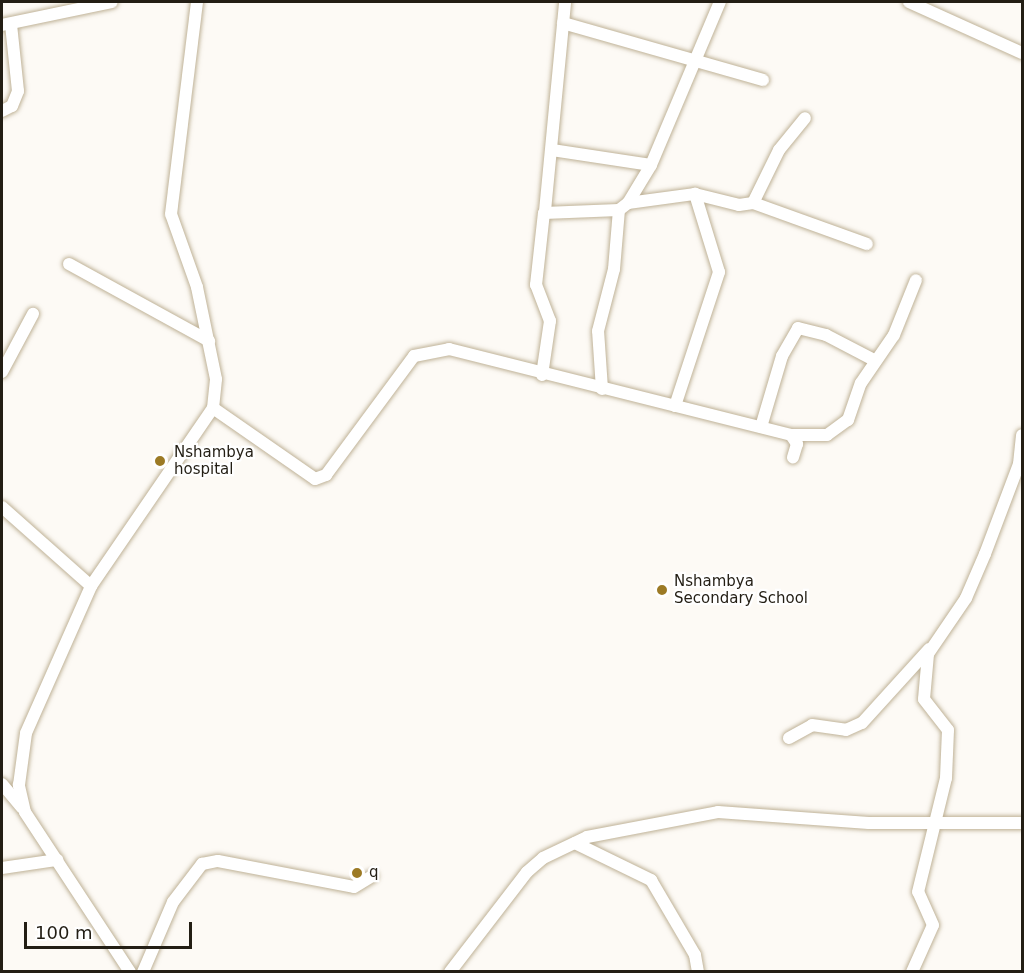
<!DOCTYPE html>
<style>
body{margin:0}
#map{position:relative;width:1024px;height:973px;overflow:hidden;background:#fdfaf5;font-family:"DejaVu Sans",sans-serif}
div>[style]{position:absolute}
.roads{filter:drop-shadow(0 0 2px #bfb297) drop-shadow(0 0 2px #bfb297)}
.minor>*{height:12px;margin:-6px;padding:0 6px;transform-origin:6px;border-radius:6px;background:#fff}
.dots>*{width:16px;height:16px;translate:-50% -50%;box-sizing:border-box;border:3px solid #fff;border-radius:50%}
span{translate:-50% -50%;white-space:nowrap;text-align:center;line-height:1.15;-webkit-text-stroke:4.5px #fff;paint-order:stroke}
.poi-label{font-size:15px;color:#231e14}
.left{translate:0 -50%;text-align:left}
.frame{position:absolute;inset:0;border:3px solid #231e14;pointer-events:none}
.scale{position:absolute;left:24px;top:922px;width:168px;height:27px;box-sizing:border-box;border:3px solid #231e14;border-top:0;padding-left:8px;font-size:18px;line-height:21px;white-space:nowrap;color:#231e14;-webkit-text-stroke:4px #fff;paint-order:stroke}
</style>
<div id="map">
<div class="roads">
<div class="minor">
<i style="left:909px;top:2px;width:124px;rotate:24.3deg"></i>
<i style="left:563px;top:23px;width:208px;rotate:15.9deg"></i>
<i style="left:2px;top:25px;width:112px;rotate:-11.8deg"></i>
<i style="left:2px;top:111px;width:11px;rotate:-27deg"></i>
<i style="left:12px;top:106px;width:16px;rotate:-68deg"></i>
<i style="left:18px;top:91px;width:67px;rotate:-96deg"></i>
<i style="left:552px;top:150px;width:100px;rotate:8.6deg"></i>
<i style="left:628px;top:203px;width:68px;rotate:-7.7deg"></i>
<i style="left:695px;top:194px;width:45px;rotate:14deg"></i>
<i style="left:739px;top:205px;width:14px;rotate:-8deg"></i>
<i style="left:753px;top:203px;width:59px;rotate:-63.9deg"></i>
<i style="left:779px;top:150px;width:41px;rotate:-50.9deg"></i>
<i style="left:753px;top:203px;width:121px;rotate:19.8deg"></i>
<i style="left:545px;top:211px;width:210px;rotate:-84.5deg"></i>
<i style="left:69px;top:264px;width:160px;rotate:28.8deg"></i>
<i style="left:2px;top:372px;width:66px;rotate:-61.9deg"></i>
<i style="left:542px;top:375px;width:55px;rotate:-81.6deg"></i>
<i style="left:550px;top:321px;width:39px;rotate:-111deg"></i>
<i style="left:536px;top:285px;width:72px;rotate:-83.7deg"></i>
<i style="left:544px;top:213px;width:75px;rotate:-2.3deg"></i>
<i style="left:619px;top:210px;width:11px;rotate:-38deg"></i>
<i style="left:628px;top:203px;width:44px;rotate:-58.8deg"></i>
<i style="left:651px;top:165px;width:177px;rotate:-67.1deg"></i>
<i style="left:602px;top:389px;width:58px;rotate:-93.9deg"></i>
<i style="left:598px;top:331px;width:64px;rotate:-75.5deg"></i>
<i style="left:614px;top:269px;width:59px;rotate:-85.2deg"></i>
<i style="left:675px;top:406px;width:141px;rotate:-71.8deg"></i>
<i style="left:719px;top:272px;width:82px;rotate:-107.1deg"></i>
<i style="left:213px;top:408px;width:124px;rotate:34.8deg"></i>
<i style="left:315px;top:479px;width:12px;rotate:-20deg"></i>
<i style="left:326px;top:475px;width:148px;rotate:-53.5deg"></i>
<i style="left:414px;top:356px;width:36px;rotate:-11deg"></i>
<i style="left:449px;top:349px;width:353px;rotate:14.1deg"></i>
<i style="left:791px;top:435px;width:11px;rotate:56deg"></i>
<i style="left:797px;top:444px;width:14px;rotate:107deg"></i>
<i style="left:761px;top:427px;width:74px;rotate:-73.5deg"></i>
<i style="left:782px;top:356px;width:32px;rotate:-60deg"></i>
<i style="left:798px;top:328px;width:29px;rotate:14deg"></i>
<i style="left:826px;top:335px;width:56px;rotate:27.5deg"></i>
<i style="left:791px;top:435px;width:36px"></i>
<i style="left:827px;top:435px;width:26px;rotate:-36deg"></i>
<i style="left:848px;top:420px;width:39px;rotate:-71deg"></i>
<i style="left:861px;top:383px;width:58px;rotate:-55.5deg"></i>
<i style="left:894px;top:335px;width:59px;rotate:-68.2deg"></i>
<i style="left:2px;top:507px;width:119px;rotate:41.6deg"></i>
<i style="left:789px;top:738px;width:26px;rotate:-29deg"></i>
<i style="left:812px;top:725px;width:34px;rotate:8deg"></i>
<i style="left:846px;top:730px;width:17px;rotate:-24deg"></i>
<i style="left:862px;top:723px;width:100px;rotate:-47.8deg"></i>
<i style="left:2px;top:784px;width:31px;rotate:50deg"></i>
<i style="left:575px;top:843px;width:85px;rotate:26deg"></i>
<i style="left:651px;top:880px;width:87px;rotate:59.6deg"></i>
<i style="left:695px;top:955px;width:17px;rotate:80deg"></i>
<i style="left:2px;top:868px;width:56px;rotate:-8.3deg"></i>
<i style="left:130px;top:972px;width:191px;rotate:-123.3deg"></i>
<i style="left:25px;top:812px;width:28px;rotate:-103deg"></i>
<i style="left:19px;top:785px;width:52px;rotate:-82.3deg"></i>
<i style="left:26px;top:733px;width:161px;rotate:-66.1deg"></i>
<i style="left:91px;top:586px;width:216px;rotate:-55.6deg"></i>
<i style="left:213px;top:408px;width:29px;rotate:-84deg"></i>
<i style="left:216px;top:379px;width:94px;rotate:-101.7deg"></i>
<i style="left:197px;top:287px;width:77px;rotate:-109.6deg"></i>
<i style="left:171px;top:214px;width:214px;rotate:-83deg"></i>
<i style="left:143px;top:972px;width:76px;rotate:-66.8deg"></i>
<i style="left:173px;top:902px;width:48px;rotate:-52.7deg"></i>
<i style="left:202px;top:864px;width:16px;rotate:-11deg"></i>
<i style="left:218px;top:861px;width:138px;rotate:10.8deg"></i>
<i style="left:354px;top:887px;width:21px;rotate:-31deg"></i>
<i style="left:450px;top:972px;width:126px;rotate:-52.4deg"></i>
<i style="left:527px;top:872px;width:21px;rotate:-41deg"></i>
<i style="left:543px;top:858px;width:49px;rotate:-25.5deg"></i>
<i style="left:587px;top:837px;width:133px;rotate:-10.8deg"></i>
<i style="left:718px;top:812px;width:151px;rotate:4.2deg"></i>
<i style="left:869px;top:823px;width:153px"></i>
<i style="left:912px;top:972px;width:51px;rotate:-65.9deg"></i>
<i style="left:933px;top:925px;width:36px;rotate:-114deg"></i>
<i style="left:918px;top:892px;width:117px;rotate:-76.2deg"></i>
<i style="left:946px;top:778px;width:48px;rotate:-87.6deg"></i>
<i style="left:948px;top:730px;width:39px;rotate:-128deg"></i>
<i style="left:924px;top:699px;width:45px;rotate:-84.9deg"></i>
<i style="left:928px;top:654px;width:68px;rotate:-55.8deg"></i>
<i style="left:966px;top:598px;width:48px;rotate:-66.6deg"></i>
<i style="left:985px;top:554px;width:96px;rotate:-69.3deg"></i>
<i style="left:1019px;top:464px;width:29px;rotate:-84deg"></i>
</div>
</div>
<div class="dots">
<i style="left:160px;top:461px;background:#9c7a25"></i>
<i style="left:662px;top:590px;background:#9c7a25"></i>
<i style="left:357px;top:873px;background:#9c7a25"></i>
</div>
<div class="poi-label">
<span class="left" style="left:174px;top:461px">Nshambya<br>hospital</span>
<span class="left" style="left:674px;top:590px">Nshambya<br>Secondary School</span>
<span class="left" style="left:369px;top:873px">q</span>
</div>
<div class="frame"></div>
<div class="scale">100 m</div>
</div>
